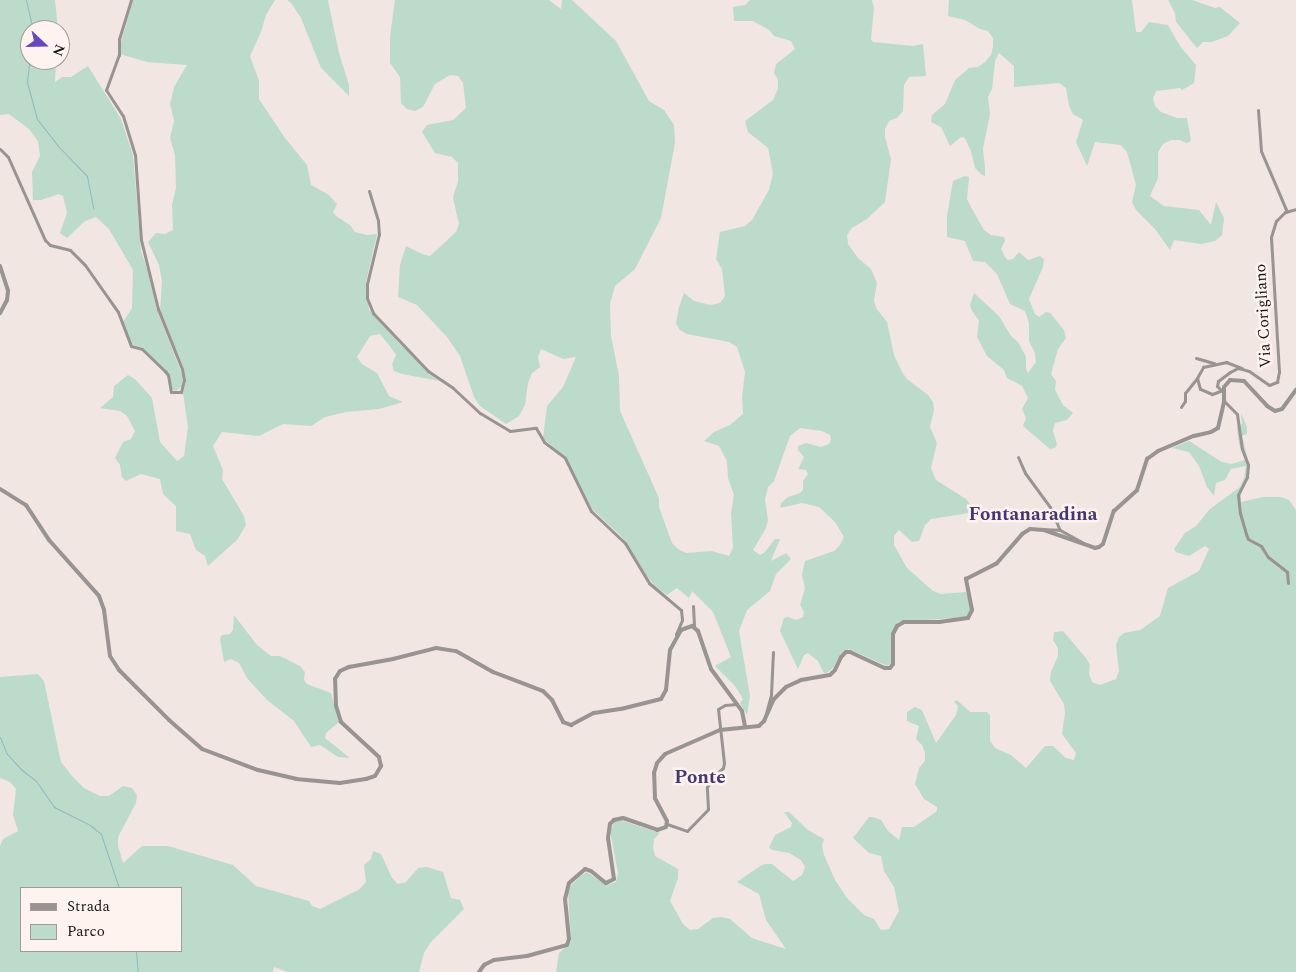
<!DOCTYPE html>
<style>
body{margin:0}
#map{position:relative;width:1296px;height:972px;overflow:hidden;background:#f1e6e1;font-family:Spectral,serif}
div>[style]{position:absolute}
.green>*{inset:0;background:#bddbca}
.stream>*{height:1px;margin:-0.5px;padding:0 0.5px;transform-origin:0.5px;border-radius:0.5px;background:#8bb9bf}
.minor>*{height:3px;margin:-1.5px;padding:0 1.5px;transform-origin:1.5px;border-radius:1.5px;background:#999492}
.tertiary>*{height:4px;margin:-2px;padding:0 2px;transform-origin:2px;border-radius:2px;background:#999492}
span{translate:-50% -50%;white-space:nowrap;text-align:center;line-height:1.15;-webkit-text-stroke:5px #fef3ee;paint-order:stroke}
.street-label{font-size:16px;color:#191513}
.quarter-label{font-size:19px;color:#433774;font-weight:700}
.legend{position:absolute;left:20px;top:887px;width:162px;height:65px;box-sizing:border-box;background:#fef3ee;border:1px solid #a29a96;margin:0;padding:6px 9px;list-style:none;font-size:15px;color:#191513}
.legend li{display:flex;align-items:center;gap:10px;height:25px}
.legend b{width:25px;border:1px solid #a29a96}
.north{position:absolute;left:20px;top:20px;width:50px;height:50px;box-sizing:border-box;background:#fef3ee;border:1px solid #a29a96;border-radius:50%;rotate:111deg;font-size:14px;font-weight:700;line-height:20px;text-align:center;color:#191513}
.north::after{content:'';display:block;margin:auto;width:18px;height:22px;background:#6649c1;clip-path:polygon(50% 0,100% 100%,50% 72%,0 100%)}
</style>
<div id="map">
<div class="green">
<i style="clip-path:polygon(0 0,55px 0,58px 30px,30px 30px,30px 60px,56px 60px,55px 82px,62px 77px,71px 77px,88px 66px,121px 119px,133px 155px,141px 251px,147px 269px,158px 313px,182px 374px,183px 385px,176px 391px,172px 389px,168px 373px,150px 355px,131px 343px,123px 322px,132px 308px,133px 270px,109px 229px,96px 217px,85px 221px,67px 238px,60px 233px,67px 213px,63px 196px,59px 194px,41px 200px,33px 200px,32px 172px,40px 156px,38px 141px,29px 129px,9px 114px,0 115px)"></i>
<i style="clip-path:polygon(133px 0,275px 0,266px 15px,261px 32px,250px 56px,259px 81px,259px 99px,285px 138px,307px 165px,311px 185px,329px 195px,337px 204px,333px 212px,336px 216px,350px 225px,355px 232px,367px 235px,377px 234px,366px 282px,369px 310px,401px 345px,416px 358px,429px 374px,439px 381px,402px 374px,394px 371px,392px 364px,396px 355px,389px 345px,380px 334px,370px 336px,357px 357px,362px 364px,377px 373px,389px 396px,403px 402px,379px 409px,346px 412px,325px 417px,311px 426px,283px 424px,259px 436px,222px 432px,213px 446px,223px 470px,222px 479px,244px 516px,246px 525px,237px 540px,208px 566px,205px 556px,196px 550px,190px 534px,176px 531px,176px 506px,163px 494px,160px 479px,141px 474px,126px 481px,122px 477px,120px 465px,115px 458px,123px 442px,131px 439px,135px 431px,127px 416px,120px 411px,100px 408px,113px 397px,114px 386px,128px 375px,135px 379px,152px 398px,160px 442px,177px 461px,184px 456px,188px 427px,183px 393px,186px 382px,184px 371px,160px 313px,162px 281px,159px 265px,148px 242px,156px 233px,165px 234px,173px 230px,172px 205px,176px 188px,175px 155px,170px 138px,174px 121px,170px 104px,174px 87px,187px 65px,147px 62px,120px 54px,120px 46px)"></i>
<i style="clip-path:polygon(287px 0,328px 0,339px 53px,349px 85px,349px 96px,321px 68px,301px 18px,291px 3px)"></i>
<i style="clip-path:polygon(395px 0,549px 0,561px 9px,562px 0,572px 0,616px 41px,649px 101px,664px 110px,674px 125px,675px 143px,661px 218px,635px 269px,615px 286px,610px 304px,611px 336px,619px 376px,620px 411px,659px 498px,659px 507px,672px 543px,678px 549px,686px 553px,712px 551px,729px 556px,733px 548px,731px 513px,734px 495px,728px 478px,727px 461px,719px 446px,704px 441px,714px 432px,730px 425px,743px 414px,742px 397px,745px 372px,737px 347px,729px 342px,687px 334px,680px 330px,676px 324px,679px 307px,684px 293px,694px 301px,711px 305px,720px 303px,725px 296px,722px 269px,716px 259px,720px 232px,745px 226px,752px 220px,769px 190px,773px 173px,768px 148px,748px 132px,745px 121px,773px 100px,778px 89px,778px 80px,774px 73px,776px 64px,795px 49px,791px 41px,774px 36px,769px 30px,753px 21px,734px 21px,733px 7px,745px 5px,750px 0,872px 0,874px 8px,871px 39px,873px 42px,913px 46px,923px 44px,926px 76px,909px 77px,904px 85px,903px 111px,897px 118px,889px 121px,885px 129px,885px 137px,891px 159px,885px 202px,867px 219px,852px 228px,847px 235px,848px 244px,858px 258px,871px 269px,877px 283px,874px 300px,876px 308px,887px 322px,894px 355px,902px 372px,907px 379px,928px 395px,933px 402px,934px 410px,930px 427px,937px 443px,931px 468px,936px 480px,966px 499px,975px 512px,931px 519px,925px 525px,919px 541px,912px 542px,899px 530px,894px 536px,894px 545px,907px 568px,933px 591px,941px 594px,966px 592px,971px 606px,968px 617px,899px 622px,891px 635px,891px 663px,887px 666px,849px 649px,840px 654px,834px 667px,827px 673px,824px 673px,818px 661px,808px 653px,804px 655px,798px 669px,780px 631px,784px 618px,788px 617px,796px 620px,803px 617px,804px 612px,800px 605px,805px 588px,802px 575px,805px 561px,834px 551px,840px 545px,844px 537px,835px 522px,819px 507px,802px 503px,780px 508px,781px 503px,788px 497px,800px 493px,803px 490px,803px 481px,808px 474px,806px 470px,798px 469px,804px 457px,798px 450px,798px 446px,806px 443px,821px 447px,829px 444px,831px 440px,830px 435px,822px 431px,800px 428px,790px 436px,774px 481px,768px 487px,765px 500px,768px 520px,766px 528px,753px 550px,760px 555px,764px 553px,775px 539px,780px 539px,771px 561px,786px 553px,791px 559px,776px 574px,770px 591px,747px 610px,739px 631px,750px 696px,747px 715px,740px 703px,743px 699px,735px 686px,715px 666px,731px 657px,713px 612px,692px 591px,689px 598px,677px 588px,667px 595px,655px 586px,644px 573px,622px 537px,592px 509px,568px 460px,543px 438px,547px 406px,563px 387px,576px 357px,563px 359px,541px 349px,538px 357px,540px 367px,532px 373px,528px 383px,525px 405px,519px 416px,506px 424px,480px 406px,474px 397px,460px 356px,447px 337px,417px 305px,398px 297px,400px 265px,406px 246px,422px 254px,430px 256px,456px 232px,459px 224px,453px 198px,458px 181px,458px 163px,452px 157px,435px 153px,422px 132px,427px 125px,453px 120px,466px 108px,463px 83px,458px 76px,450px 75px,435px 84px,423px 107px,415px 111px,407px 109px,401px 103px,400px 77px,390px 63px,390px 37px)"></i>
<i style="clip-path:polygon(949px 0,1132px 0,1136px 32px,1141px 32px,1149px 22px,1168px 25px,1180px 46px,1196px 65px,1194px 83px,1182px 90px,1180px 88px,1156px 91px,1153px 98px,1155px 106px,1161px 112px,1177px 118px,1187px 118px,1191px 141px,1187px 143px,1179px 140px,1171px 140px,1163px 144px,1158px 152px,1158px 178px,1150px 196px,1164px 206px,1199px 210px,1211px 225px,1216px 202px,1224px 218px,1222px 235px,1215px 241px,1201px 244px,1174px 240px,1170px 250px,1155px 229px,1136px 210px,1132px 202px,1136px 185px,1127px 152px,1121px 145px,1095px 142px,1087px 166px,1076px 142px,1083px 120px,1073px 114px,1069px 106px,1066px 88px,1059px 83px,1014px 87px,1014px 66px,999px 53px,995px 61px,992px 89px,988px 97px,990px 114px,983px 149px,985px 167px,985px 176px,981px 174px,975px 168px,971px 151px,965px 138px,961px 137px,950px 146px,941px 127px,931px 122px,932px 115px,945px 104px,955px 80px,969px 68px,978px 67px,985px 62px,991px 55px,993px 47px,993px 38px,988px 31px,980px 29px,965px 20px,948px 16px)"></i>
<i style="clip-path:polygon(1168px 0,1192px 0,1215px 8px,1220px 7px,1240px 23px,1228px 36px,1212px 42px,1203px 42px,1197px 48px,1176px 22px,1175px 13px)"></i>
<i style="clip-path:polygon(965px 176px,969px 177px,967px 199px,971px 207px,984px 230px,991px 235px,1004px 237px,1005px 241px,1001px 249px,1005px 257px,1008px 260px,1013px 259px,1019px 252px,1028px 260px,1040px 256px,1044px 259px,1043px 267px,1029px 299px,1035px 314px,1039px 317px,1046px 312px,1050px 313px,1064px 330px,1066px 338px,1058px 349px,1051px 374px,1056px 381px,1055px 390px,1063px 405px,1073px 413px,1067px 420px,1055px 423px,1053px 431px,1057px 444px,1055px 448px,1050px 449px,1023px 426px,1026px 418px,1022px 409px,1028px 398px,1022px 386px,1007px 378px,1004px 370px,987px 356px,977px 337px,979px 321px,971px 309px,970px 305px,974px 293px,999px 316px,1011px 336px,1018px 342px,1026px 357px,1026px 369px,1028px 373px,1036px 362px,1035px 353px,1029px 341px,1029px 323px,1025px 311px,1010px 304px,997px 274px,985px 262px,973px 261px,965px 241px,947px 237px,947px 216px,953px 181px)"></i>
<i style="clip-path:polygon(1241px 413px,1247px 427px,1247px 434px,1242px 436px,1250px 468px,1241px 494px,1241px 502px,1263px 497px,1281px 497px,1289px 500px,1296px 510px,1296px 972px,556px 972px,559px 953px,571px 942px,568px 889px,579px 877px,587px 872px,606px 885px,616px 882px,618px 873px,610px 830px,615px 822px,620px 820px,660px 833px,654px 839px,653px 848px,655px 856px,678px 869px,678px 878px,670px 901px,683px 924px,690px 930px,698px 929px,713px 918px,721px 917px,730px 919px,752px 938px,786px 949px,766px 920px,759px 894px,737px 882px,760px 866px,766px 864px,772px 864px,793px 881px,802px 875px,805px 867px,801px 860px,789px 853px,772px 850px,769px 847px,775px 835px,791px 827px,792px 823px,784px 812px,789px 812px,808px 830px,824px 839px,822px 846px,824px 855px,835px 880px,847px 898px,864px 915px,874px 919px,881px 930px,889px 929px,899px 911px,894px 887px,884px 871px,881px 856px,869px 853px,853px 838px,869px 817px,873px 817px,881px 820px,888px 831px,899px 840px,902px 827px,914px 827px,937px 811px,937px 807px,924px 799px,915px 784px,919px 768px,925px 761px,925px 753px,922px 745px,916px 739px,919px 726px,907px 721px,907px 712px,915px 707px,922px 710px,936px 743px,956px 715px,958px 706px,954px 702px,957px 700px,970px 712px,987px 712px,990px 716px,990px 741px,995px 748px,1011px 755px,1026px 768px,1045px 746px,1053px 746px,1066px 758px,1074px 760px,1076px 753px,1062px 734px,1065px 713px,1064px 704px,1050px 681px,1051px 672px,1058px 656px,1058px 648px,1053px 640px,1054px 632px,1063px 631px,1086px 658px,1090px 665px,1089px 674px,1092px 682px,1100px 685px,1116px 679px,1119px 671px,1116px 645px,1119px 637px,1124px 633px,1140px 630px,1160px 616px,1168px 588px,1199px 571px,1209px 549px,1205px 546px,1189px 556px,1176px 552px,1174px 549px,1185px 533px,1196px 526px,1210px 509px,1240px 487px,1244px 478px,1246px 466px,1231px 469px,1225px 480px,1216px 483px,1214px 496px,1207px 487px,1199px 466px,1189px 452px,1172px 448px,1189px 441px,1222px 462px,1232px 464px,1245px 460px,1239px 444px,1237px 427px,1242px 424px)"></i>
<i style="clip-path:polygon(234px 615px,257px 645px,271px 656px,280px 656px,300px 666px,305px 672px,304px 680px,307px 684px,331px 693px,339px 722px,326px 733px,325px 738px,350px 758px,338px 757px,320px 745px,311px 747px,294px 721px,267px 700px,247px 678px,239px 663px,231px 659px,224px 662px,220px 639px,222px 635px,230px 634px,233px 630px)"></i>
<i style="clip-path:polygon(evenodd,38px 674px,44px 681px,61px 762px,72px 776px,84px 788px,100px 796px,109px 796px,123px 786px,132px 788px,137px 795px,136px 803px,118px 837px,118px 846px,123px 863px,142px 846px,168px 846px,233px 865px,256px 886px,309px 901px,312px 906px,320px 909px,360px 889px,366px 882px,364px 865px,371px 859px,373px 851px,381px 854px,392px 878px,398px 884px,406px 882px,418px 868px,427px 867px,443px 872px,451px 898px,460px 900px,464px 909px,431px 942px,424px 953px,419px 972px,288px 972px,274px 967px,273px 972px,0 972px,0 846px,3px 839px,18px 831px,13px 815px,16px 789px,10px 782px,0 778px,0 677px,38px 674px,21px 888px,181px 888px,181px 951px,21px 951px,21px 888px)"></i>
</div>
<div class="stream">
<i style="left:26px;top:0;width:31px;rotate:77deg"></i>
<i style="left:30px;top:57px;width:25px;rotate:97deg"></i>
<i style="left:27px;top:82px;width:38px;rotate:75deg"></i>
<i style="left:37px;top:119px;width:34px;rotate:52deg"></i>
<i style="left:58px;top:146px;width:42px;rotate:46deg"></i>
<i style="left:87px;top:176px;width:33px;rotate:79deg"></i>
<i style="left:0;top:737px;width:18px;rotate:68deg"></i>
<i style="left:7px;top:754px;width:22px;rotate:47deg"></i>
<i style="left:22px;top:770px;width:18px;rotate:38deg"></i>
<i style="left:36px;top:781px;width:32px;rotate:55deg"></i>
<i style="left:54px;top:807px;width:40px;rotate:26.6deg"></i>
<i style="left:90px;top:825px;width:14px;rotate:39deg"></i>
<i style="left:101px;top:834px;width:57px;rotate:71.6deg"></i>
<i style="left:136px;top:951px;width:21px;rotate:85deg"></i>
</div>
<div class="minor">
<i style="left:1258px;top:110px;width:41px;rotate:85.8deg"></i>
<i style="left:1261px;top:151px;width:66px;rotate:66.9deg"></i>
<i style="left:0;top:149px;width:11px;rotate:45deg"></i>
<i style="left:8px;top:157px;width:91px;rotate:66deg"></i>
<i style="left:45px;top:240px;width:7px;rotate:45deg"></i>
<i style="left:50px;top:245px;width:21px;rotate:14deg"></i>
<i style="left:70px;top:250px;width:21px;rotate:45deg"></i>
<i style="left:85px;top:265px;width:57px;rotate:54.9deg"></i>
<i style="left:118px;top:312px;width:36px;rotate:69deg"></i>
<i style="left:131px;top:346px;width:11px;rotate:15deg"></i>
<i style="left:142px;top:349px;width:32px;rotate:44deg"></i>
<i style="left:165px;top:371px;width:5px;rotate:53deg"></i>
<i style="left:168px;top:375px;width:17px;rotate:80deg"></i>
<i style="left:171px;top:392px;width:10px"></i>
<i style="left:181px;top:392px;width:12px;rotate:-76deg"></i>
<i style="left:184px;top:380px;width:11px;rotate:-100deg"></i>
<i style="left:182px;top:369px;width:65px;rotate:-111.8deg"></i>
<i style="left:158px;top:309px;width:71px;rotate:-103.8deg"></i>
<i style="left:141px;top:240px;width:85px;rotate:-94deg"></i>
<i style="left:135px;top:155px;width:41px;rotate:-107.1deg"></i>
<i style="left:123px;top:116px;width:31px;rotate:-123deg"></i>
<i style="left:106px;top:90px;width:37px;rotate:-70deg"></i>
<i style="left:119px;top:55px;width:16px;rotate:-90deg"></i>
<i style="left:119px;top:39px;width:41px;rotate:-72.9deg"></i>
<i style="left:369px;top:191px;width:31px;rotate:73deg"></i>
<i style="left:378px;top:221px;width:13px;rotate:86deg"></i>
<i style="left:379px;top:234px;width:51px;rotate:103.5deg"></i>
<i style="left:367px;top:284px;width:14px;rotate:90deg"></i>
<i style="left:367px;top:298px;width:16px;rotate:68deg"></i>
<i style="left:373px;top:313px;width:80px;rotate:46.5deg"></i>
<i style="left:428px;top:371px;width:30px;rotate:34deg"></i>
<i style="left:453px;top:388px;width:37px;rotate:43deg"></i>
<i style="left:480px;top:413px;width:35px;rotate:31deg"></i>
<i style="left:510px;top:431px;width:26px;rotate:-7deg"></i>
<i style="left:536px;top:428px;width:16px;rotate:60deg"></i>
<i style="left:544px;top:442px;width:26px;rotate:37deg"></i>
<i style="left:565px;top:458px;width:59px;rotate:63.9deg"></i>
<i style="left:591px;top:511px;width:47px;rotate:43.3deg"></i>
<i style="left:625px;top:543px;width:47px;rotate:59deg"></i>
<i style="left:649px;top:583px;width:42px;rotate:40.2deg"></i>
<i style="left:681px;top:610px;width:10px;rotate:84deg"></i>
<i style="left:682px;top:620px;width:15px;rotate:113deg"></i>
<i style="left:676px;top:634px;width:2px;rotate:63deg"></i>
<i style="left:1196px;top:358px;width:19px;rotate:16deg"></i>
<i style="left:1220px;top:391px;width:9px;rotate:159deg"></i>
<i style="left:1212px;top:394px;width:13px;rotate:-157deg"></i>
<i style="left:1200px;top:389px;width:11px;rotate:-105deg"></i>
<i style="left:1197px;top:378px;width:13px;rotate:-61deg"></i>
<i style="left:1203px;top:367px;width:24px;rotate:-12deg"></i>
<i style="left:1226px;top:362px;width:17px;rotate:21deg"></i>
<i style="left:1223px;top:392px;width:8px;rotate:-135deg"></i>
<i style="left:1217px;top:386px;width:5px;rotate:-79deg"></i>
<i style="left:1218px;top:381px;width:15px;rotate:-37deg"></i>
<i style="left:1230px;top:372px;width:9px;rotate:-27deg"></i>
<i style="left:1238px;top:368px;width:11px;rotate:15deg"></i>
<i style="left:1249px;top:371px;width:24px;rotate:35deg"></i>
<i style="left:1269px;top:385px;width:9px;rotate:-21deg"></i>
<i style="left:1277px;top:382px;width:10px;rotate:-79deg"></i>
<i style="left:1279px;top:372px;width:135px;rotate:-93.4deg"></i>
<i style="left:1271px;top:237px;width:17px;rotate:-73deg"></i>
<i style="left:1276px;top:221px;width:13px;rotate:-45deg"></i>
<i style="left:1285px;top:212px;width:11px;rotate:-15deg"></i>
<i style="left:1224px;top:401px;width:18px;rotate:45deg"></i>
<i style="left:1237px;top:414px;width:35px;rotate:82deg"></i>
<i style="left:1242px;top:449px;width:17px;rotate:69deg"></i>
<i style="left:1248px;top:465px;width:12px;rotate:95deg"></i>
<i style="left:1247px;top:477px;width:20px;rotate:117deg"></i>
<i style="left:1238px;top:495px;width:18px;rotate:84deg"></i>
<i style="left:1240px;top:513px;width:22px;rotate:74deg"></i>
<i style="left:1246px;top:534px;width:5px;rotate:68deg"></i>
<i style="left:1248px;top:539px;width:15px;rotate:28deg"></i>
<i style="left:1261px;top:546px;width:13px;rotate:58deg"></i>
<i style="left:1268px;top:557px;width:24px;rotate:38deg"></i>
<i style="left:1287px;top:572px;width:11px;rotate:85deg"></i>
<i style="left:1181px;top:407px;width:7px;rotate:-56deg"></i>
<i style="left:1185px;top:401px;width:8px;rotate:-90deg"></i>
<i style="left:1185px;top:393px;width:19px;rotate:-51deg"></i>
<i style="left:1018px;top:457px;width:17px;rotate:66deg"></i>
<i style="left:1025px;top:473px;width:42px;rotate:53.7deg"></i>
<i style="left:1050px;top:507px;width:25px;rotate:67deg"></i>
<i style="left:1037px;top:529px;width:23px;rotate:2deg"></i>
<i style="left:1060px;top:530px;width:25px;rotate:29deg"></i>
<i style="left:693px;top:606px;width:21px;rotate:87deg"></i>
<i style="left:764px;top:721px;width:28px;rotate:-75deg"></i>
<i style="left:771px;top:694px;width:42px;rotate:-87.3deg"></i>
<i style="left:667px;top:824px;width:21px;rotate:19deg"></i>
<i style="left:687px;top:831px;width:30px;rotate:-46deg"></i>
<i style="left:708px;top:809px;width:22px;rotate:-93deg"></i>
<i style="left:707px;top:787px;width:16px;rotate:-55deg"></i>
<i style="left:716px;top:774px;width:9px;rotate:-41deg"></i>
<i style="left:723px;top:768px;width:5px;rotate:-79deg"></i>
<i style="left:724px;top:763px;width:54px;rotate:-96.3deg"></i>
<i style="left:718px;top:709px;width:8px;rotate:-30deg"></i>
<i style="left:725px;top:705px;width:12px;rotate:-5deg"></i>
</div>
<div class="tertiary">
<i style="left:0;top:266px;width:26px;rotate:72deg"></i>
<i style="left:8px;top:291px;width:9px;rotate:96deg"></i>
<i style="left:7px;top:300px;width:15px;rotate:118deg"></i>
<i style="left:0;top:489px;width:31px;rotate:32deg"></i>
<i style="left:26px;top:505px;width:42px;rotate:56.7deg"></i>
<i style="left:49px;top:540px;width:75px;rotate:48.2deg"></i>
<i style="left:99px;top:596px;width:15px;rotate:70deg"></i>
<i style="left:104px;top:610px;width:46px;rotate:82.6deg"></i>
<i style="left:110px;top:656px;width:17px;rotate:57deg"></i>
<i style="left:119px;top:670px;width:71px;rotate:45deg"></i>
<i style="left:169px;top:720px;width:44px;rotate:41.3deg"></i>
<i style="left:202px;top:749px;width:60px;rotate:20.6deg"></i>
<i style="left:258px;top:770px;width:39px;rotate:13deg"></i>
<i style="left:296px;top:779px;width:44px;rotate:5.2deg"></i>
<i style="left:340px;top:783px;width:26px;rotate:-9deg"></i>
<i style="left:366px;top:779px;width:9px;rotate:-18deg"></i>
<i style="left:375px;top:776px;width:12px;rotate:-59deg"></i>
<i style="left:381px;top:766px;width:9px;rotate:-103deg"></i>
<i style="left:379px;top:757px;width:52px;rotate:-137.4deg"></i>
<i style="left:341px;top:722px;width:17px;rotate:-107deg"></i>
<i style="left:336px;top:706px;width:27px;rotate:-92deg"></i>
<i style="left:335px;top:679px;width:9px;rotate:-58deg"></i>
<i style="left:340px;top:671px;width:10px;rotate:-24deg"></i>
<i style="left:349px;top:667px;width:45px;rotate:-10.3deg"></i>
<i style="left:393px;top:659px;width:44px;rotate:-14.3deg"></i>
<i style="left:436px;top:648px;width:20px;rotate:9deg"></i>
<i style="left:456px;top:651px;width:43px;rotate:29.6deg"></i>
<i style="left:493px;top:672px;width:53px;rotate:20.8deg"></i>
<i style="left:543px;top:691px;width:13px;rotate:45deg"></i>
<i style="left:552px;top:700px;width:25px;rotate:63deg"></i>
<i style="left:563px;top:722px;width:9px;rotate:21deg"></i>
<i style="left:571px;top:725px;width:26px;rotate:-28deg"></i>
<i style="left:594px;top:713px;width:31px;rotate:-9deg"></i>
<i style="left:625px;top:708px;width:37px;rotate:-14deg"></i>
<i style="left:661px;top:699px;width:10px;rotate:-61deg"></i>
<i style="left:666px;top:690px;width:40px;rotate:-84.3deg"></i>
<i style="left:670px;top:650px;width:23px;rotate:-61deg"></i>
<i style="left:681px;top:630px;width:12px;rotate:-20deg"></i>
<i style="left:692px;top:626px;width:8px;rotate:40deg"></i>
<i style="left:698px;top:631px;width:40px;rotate:71.1deg"></i>
<i style="left:711px;top:669px;width:52px;rotate:53.6deg"></i>
<i style="left:742px;top:711px;width:15px;rotate:79deg"></i>
<i style="left:479px;top:972px;width:9px;rotate:-54deg"></i>
<i style="left:484px;top:965px;width:11px;rotate:-27deg"></i>
<i style="left:494px;top:960px;width:33px;rotate:-7deg"></i>
<i style="left:527px;top:956px;width:41px;rotate:-15.4deg"></i>
<i style="left:567px;top:945px;width:6px;rotate:-72deg"></i>
<i style="left:569px;top:939px;width:40px;rotate:-95.7deg"></i>
<i style="left:565px;top:899px;width:16px;rotate:-76deg"></i>
<i style="left:569px;top:883px;width:21px;rotate:-41deg"></i>
<i style="left:585px;top:869px;width:6px;rotate:18deg"></i>
<i style="left:591px;top:871px;width:19px;rotate:39deg"></i>
<i style="left:606px;top:883px;width:9px;rotate:-27deg"></i>
<i style="left:614px;top:879px;width:41px;rotate:-98.3deg"></i>
<i style="left:608px;top:838px;width:14px;rotate:-82deg"></i>
<i style="left:610px;top:824px;width:6px;rotate:-45deg"></i>
<i style="left:614px;top:820px;width:9px;rotate:-13deg"></i>
<i style="left:623px;top:818px;width:36px;rotate:19deg"></i>
<i style="left:657px;top:830px;width:9px;rotate:-18deg"></i>
<i style="left:666px;top:827px;width:6px;rotate:-81deg"></i>
<i style="left:667px;top:821px;width:26px;rotate:-118deg"></i>
<i style="left:655px;top:798px;width:25px;rotate:-92deg"></i>
<i style="left:654px;top:773px;width:10px;rotate:-73deg"></i>
<i style="left:657px;top:763px;width:12px;rotate:-48deg"></i>
<i style="left:665px;top:754px;width:60px;rotate:-23.6deg"></i>
<i style="left:720px;top:730px;width:39px;rotate:-6deg"></i>
<i style="left:759px;top:726px;width:7px;rotate:-45deg"></i>
<i style="left:764px;top:721px;width:24px;rotate:-66deg"></i>
<i style="left:774px;top:699px;width:17px;rotate:-45deg"></i>
<i style="left:786px;top:687px;width:17px;rotate:-25deg"></i>
<i style="left:801px;top:680px;width:29px;rotate:-10deg"></i>
<i style="left:830px;top:675px;width:7px;rotate:-45deg"></i>
<i style="left:835px;top:670px;width:14px;rotate:-65deg"></i>
<i style="left:841px;top:657px;width:7px;rotate:-45deg"></i>
<i style="left:846px;top:652px;width:4px"></i>
<i style="left:850px;top:652px;width:38px;rotate:25deg"></i>
<i style="left:885px;top:668px;width:5px"></i>
<i style="left:890px;top:668px;width:5px;rotate:-53deg"></i>
<i style="left:893px;top:664px;width:30px;rotate:-90deg"></i>
<i style="left:893px;top:634px;width:9px;rotate:-63deg"></i>
<i style="left:897px;top:626px;width:8px;rotate:-30deg"></i>
<i style="left:904px;top:622px;width:35px"></i>
<i style="left:939px;top:622px;width:29px;rotate:-8deg"></i>
<i style="left:968px;top:618px;width:9px;rotate:-63deg"></i>
<i style="left:972px;top:610px;width:32px;rotate:-101deg"></i>
<i style="left:966px;top:579px;width:35px;rotate:-27deg"></i>
<i style="left:997px;top:563px;width:38px;rotate:-49deg"></i>
<i style="left:1022px;top:534px;width:9px;rotate:-32deg"></i>
<i style="left:1030px;top:529px;width:14px;rotate:4deg"></i>
<i style="left:1044px;top:530px;width:54px;rotate:19.4deg"></i>
<i style="left:1095px;top:548px;width:4px;rotate:-14deg"></i>
<i style="left:1099px;top:547px;width:5px;rotate:-37deg"></i>
<i style="left:1103px;top:544px;width:35px;rotate:-72deg"></i>
<i style="left:1114px;top:511px;width:31px;rotate:-42deg"></i>
<i style="left:1137px;top:490px;width:33px;rotate:-72deg"></i>
<i style="left:1147px;top:459px;width:14px;rotate:-36deg"></i>
<i style="left:1158px;top:451px;width:39px;rotate:-23deg"></i>
<i style="left:1194px;top:436px;width:17px;rotate:-13deg"></i>
<i style="left:1211px;top:432px;width:8px;rotate:-30deg"></i>
<i style="left:1218px;top:428px;width:28px;rotate:-77deg"></i>
<i style="left:1224px;top:401px;width:14px;rotate:-90deg"></i>
<i style="left:1224px;top:387px;width:9px;rotate:-49deg"></i>
<i style="left:1230px;top:380px;width:14px;rotate:4deg"></i>
<i style="left:1244px;top:381px;width:34px;rotate:47deg"></i>
<i style="left:1267px;top:406px;width:9px;rotate:32deg"></i>
<i style="left:1275px;top:411px;width:7px;rotate:-16deg"></i>
<i style="left:1282px;top:409px;width:24px;rotate:-54deg"></i>
</div>
<div class="street-label">
<span style="left:1263px;top:316px;rotate:-93deg">Via Corigliano</span>
</div>
<div class="quarter-label">
<span style="left:1033px;top:515px">Fontanaradina</span>
<span style="left:700px;top:778px">Ponte</span>
</div>
<ul class="legend">
<li><b style="height:6px;background:#999492"></b>Strada</li>
<li><b style="height:14px;background:#bddbca"></b>Parco</li>
</ul>
<div class="north">N</div>
</div>
